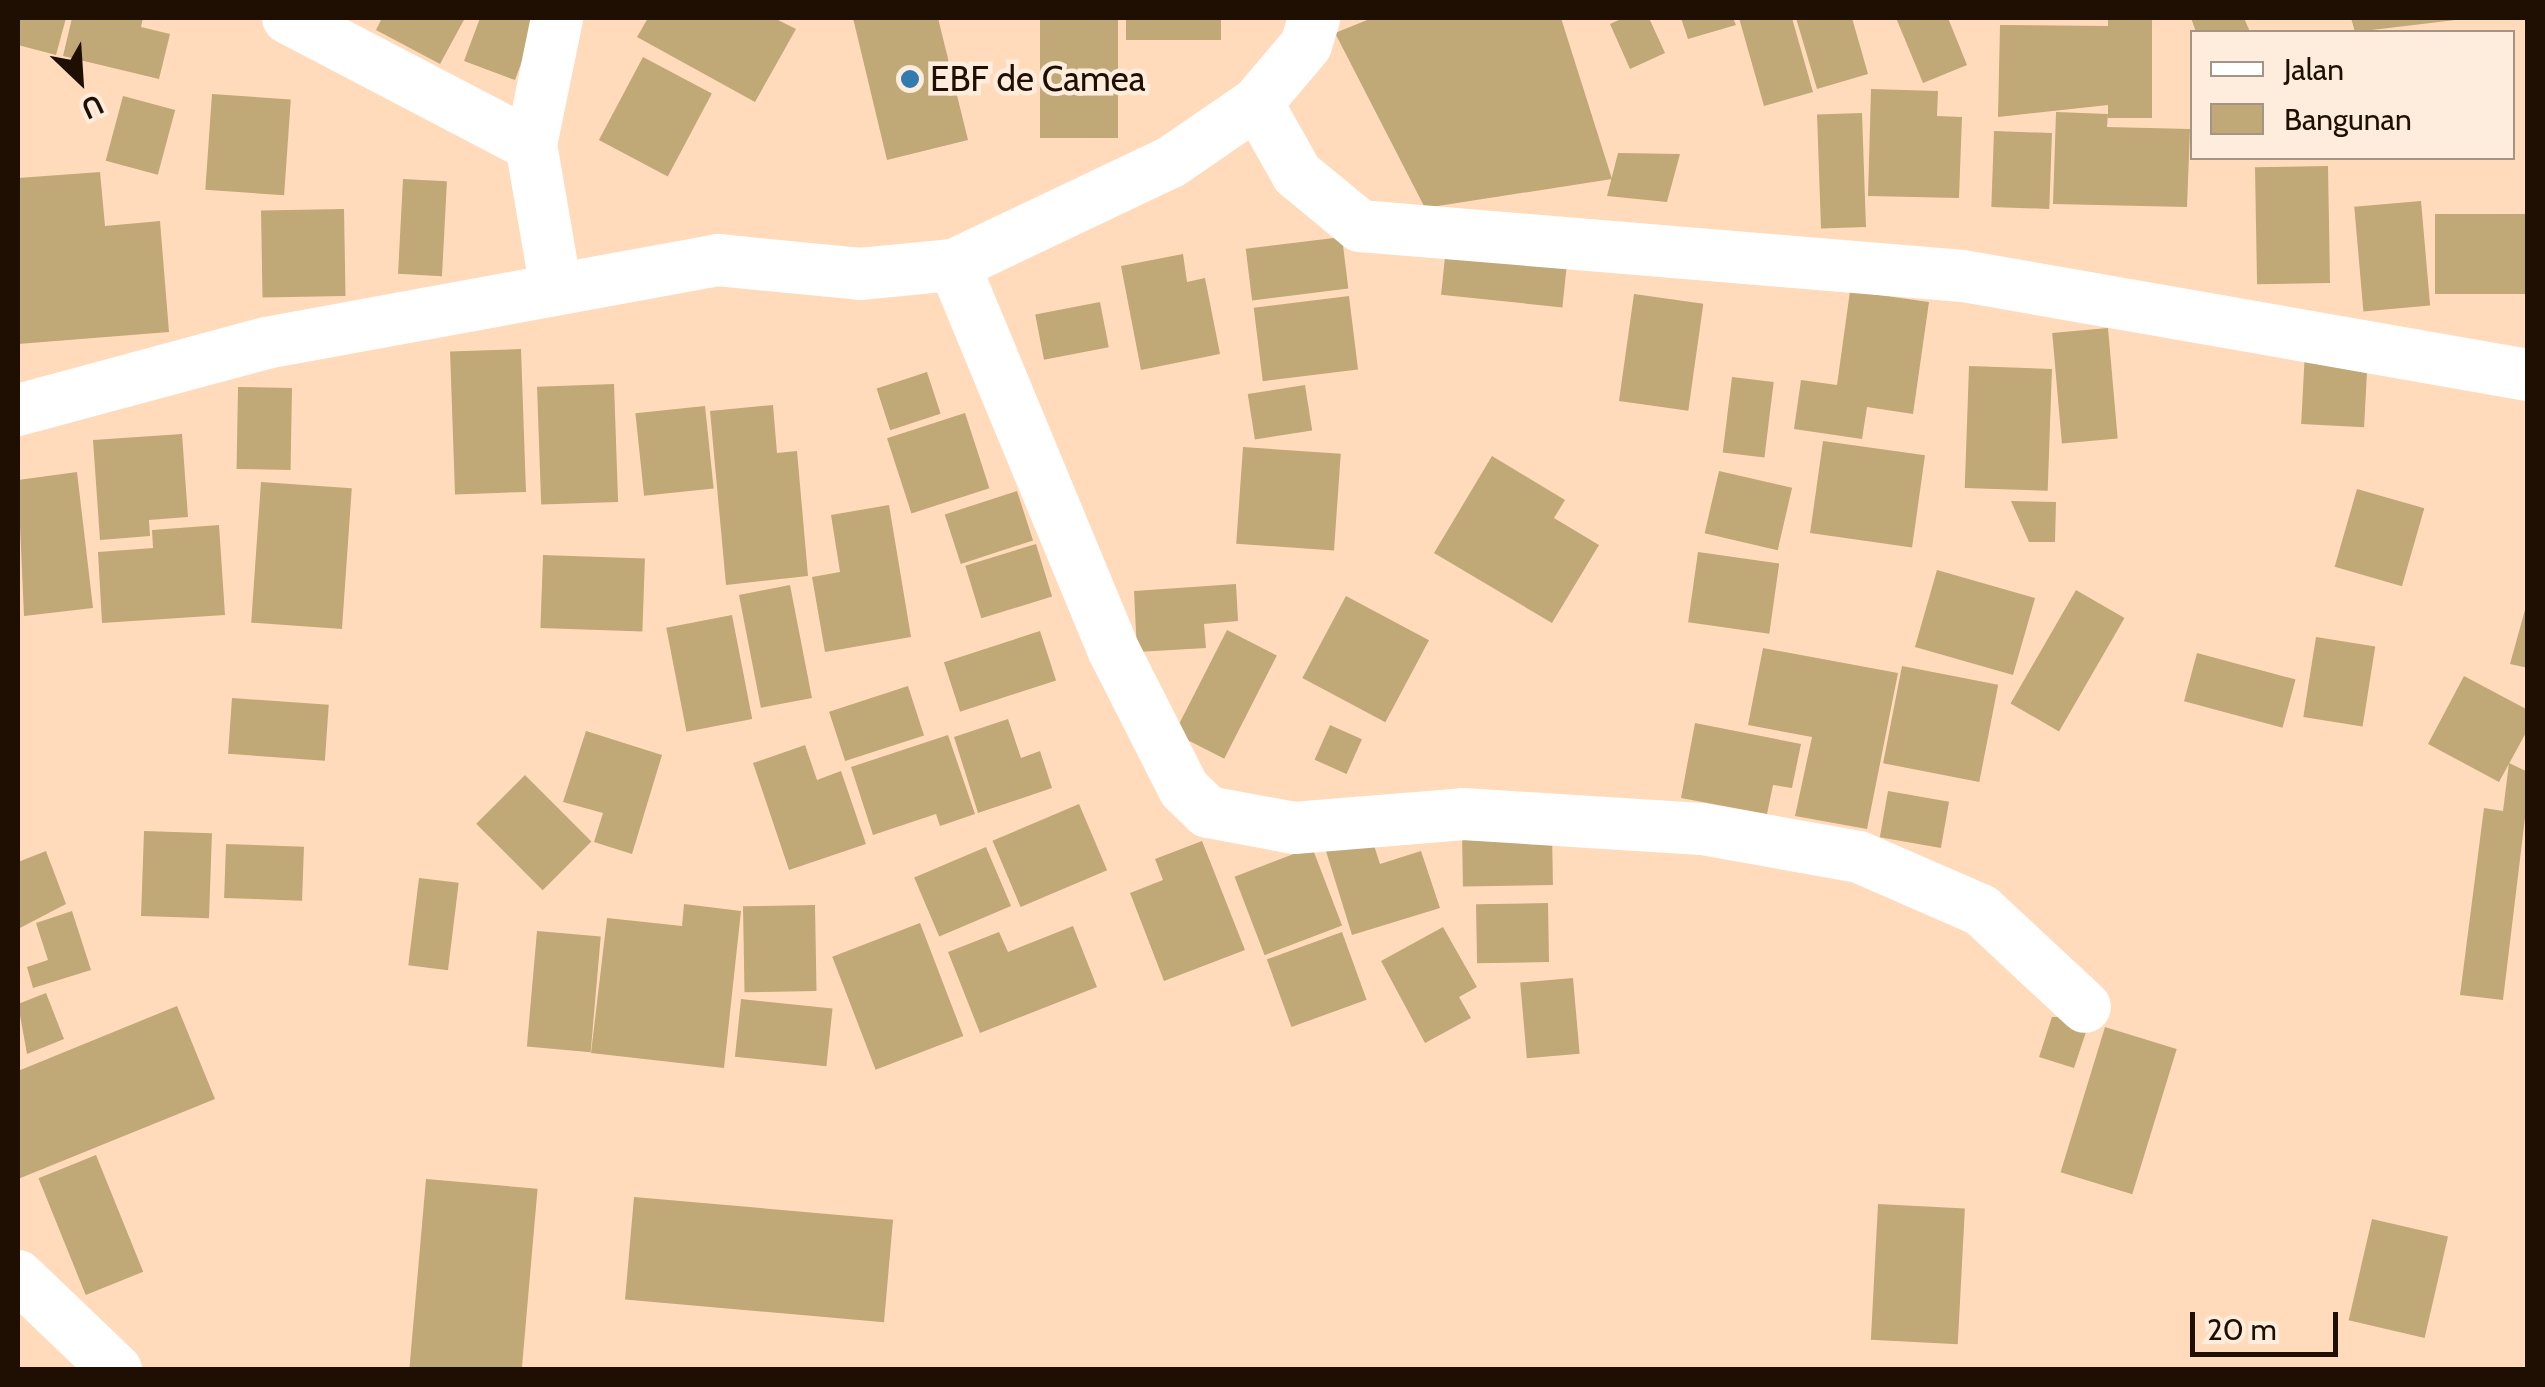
<!DOCTYPE html>
<style>
body{margin:0}
#map{position:relative;width:2545px;height:1387px;overflow:hidden;background:#ffdbbc;font-family:Cabin,sans-serif}
div>[style]{position:absolute}
.building>*{inset:0;background:#c1a877;transform-origin:0 0}
.minor>*{height:52px;margin:-26px;padding:0 26px;transform-origin:26px;border-radius:26px;background:#fff}
.dots>*{width:28px;height:28px;translate:-50% -50%;box-sizing:border-box;border:5px solid #feecdc;border-radius:50%}
span{translate:-50% -50%;white-space:nowrap;text-align:center;line-height:1.15;-webkit-text-stroke:9px #feecdc;paint-order:stroke}
.poi-label{font-size:35px;color:#1e0f02}
.left{translate:0 -50%;text-align:left}
.frame{position:absolute;inset:0;border:20px solid #1e0f02;pointer-events:none}
.legend{position:absolute;left:2190px;top:30px;width:325px;height:130px;box-sizing:border-box;background:#feecdc;border:2px solid #a49485;margin:0;padding:12px 18px;list-style:none;font-size:30px;color:#1e0f02}
.legend li{display:flex;align-items:center;gap:20px;height:50px}
.legend b{width:50px;border:2px solid #a49485}
.north{position:absolute;left:30px;top:30px;width:100px;height:100px;-webkit-text-stroke:8px #feecdc;paint-order:stroke;rotate:155deg;font-size:28px;font-weight:700;line-height:40px;text-align:center;color:#1e0f02}
.north::after{content:'';display:block;margin:auto;width:35px;height:45px;background:#1e0f02;clip-path:polygon(50% 0,100% 100%,50% 72%,0 100%)}
.scale{position:absolute;left:2190px;top:1312px;width:148px;height:45px;box-sizing:border-box;border:5px solid #1e0f02;border-top:0;padding-left:12px;font-size:30px;line-height:35px;white-space:nowrap;color:#1e0f02;-webkit-text-stroke:8px #feecdc;paint-order:stroke}
</style>
<div id="map">
<div class="building">
<i style="clip-path:polygon(18px 18px,66px 18px,56px 55px,18px 45px)"></i>
<i style="clip-path:polygon(72px 18px,143px 18px,141px 27px,170px 34px,159px 79px,63px 56px)"></i>
<i style="clip-path:polygon(382px 18px,465px 18px,440px 64px,376px 30px)"></i>
<i style="clip-path:polygon(480px 18px,538px 18px,515px 80px,464px 61px)"></i>
<i style="clip-path:polygon(648px 18px,774px 18px,796px 29px,755px 102px,637px 37px)"></i>
<i style="clip-path:polygon(853px 18px,938px 18px,968px 140px,887px 160px)"></i>
<i style="left:1040px;top:18px;width:78px;height:120px"></i>
<i style="left:1126px;top:18px;width:95px;height:22px"></i>
<i style="clip-path:polygon(1372px 18px,1561px 18px,1612px 179px,1425px 208px,1335px 33px)"></i>
<i style="clip-path:polygon(1623px 18px,1649px 18px,1665px 53px,1630px 69px,1610px 24px)"></i>
<i style="clip-path:polygon(1681px 18px,1733px 18px,1736px 25px,1688px 39px)"></i>
<i style="clip-path:polygon(1739px 18px,1792px 18px,1813px 92px,1764px 106px)"></i>
<i style="clip-path:polygon(1796px 18px,1852px 18px,1868px 74px,1817px 89px)"></i>
<i style="clip-path:polygon(1896px 18px,1948px 18px,1967px 65px,1923px 83px)"></i>
<i style="left:2108px;top:18px;width:44px;height:100px"></i>
<i style="clip-path:polygon(2191px 18px,2244px 18px,2250px 32px,2196px 32px)"></i>
<i style="clip-path:polygon(2351px 18px,2463px 18px,2464px 19px,2355px 32px)"></i>
<i style="clip-path:polygon(2000px 25px,2109px 26px,2108px 105px,1998px 117px)"></i>
<i style="left:643px;top:57px;width:78px;height:94px;rotate:28deg"></i>
<i style="clip-path:polygon(1871px 89px,1938px 91px,1937px 116px,1962px 117px,1959px 198px,1868px 196px)"></i>
<i style="left:212px;top:94px;width:79px;height:96px;rotate:4deg"></i>
<i style="left:123px;top:96px;width:54px;height:67px;rotate:15deg"></i>
<i style="clip-path:polygon(2056px 112px,2108px 114px,2107px 127px,2190px 129px,2187px 207px,2053px 204px)"></i>
<i style="left:1862px;top:113px;width:114px;height:45px;rotate:88deg"></i>
<i style="left:1994px;top:131px;width:58px;height:76px;rotate:2deg"></i>
<i style="clip-path:polygon(1618px 153px,1680px 154px,1667px 202px,1607px 196px)"></i>
<i style="left:2328px;top:166px;width:117px;height:73px;rotate:89deg"></i>
<i style="clip-path:polygon(100px 172px,105px 226px,160px 221px,169px 332px,18px 344px,18px 178px)"></i>
<i style="left:403px;top:179px;width:44px;height:95px;rotate:3deg"></i>
<i style="left:2421px;top:201px;width:105px;height:67px;rotate:85deg"></i>
<i style="left:344px;top:209px;width:87px;height:83px;rotate:89deg"></i>
<i style="left:2528px;top:214px;width:80px;height:93px;rotate:90deg"></i>
<i style="left:1342px;top:237px;width:52px;height:97px;rotate:83deg"></i>
<i style="left:1447px;top:238px;width:122px;height:57px;rotate:6deg"></i>
<i style="clip-path:polygon(1183px 254px,1187px 282px,1205px 278px,1220px 354px,1141px 370px,1121px 266px)"></i>
<i style="clip-path:polygon(1850px 291px,1929px 302px,1913px 414px,1867px 407px,1862px 439px,1794px 429px,1801px 380px,1837px 385px)"></i>
<i style="left:1634px;top:294px;width:70px;height:108px;rotate:8deg"></i>
<i style="left:1349px;top:296px;width:74px;height:96px;rotate:83deg"></i>
<i style="left:1100px;top:302px;width:46px;height:66px;rotate:79deg"></i>
<i style="left:2108px;top:328px;width:111px;height:56px;rotate:85deg"></i>
<i style="left:521px;top:349px;width:143px;height:71px;rotate:88deg"></i>
<i style="left:2305px;top:351px;width:63px;height:73px;rotate:3deg"></i>
<i style="left:1969px;top:366px;width:83px;height:122px;rotate:2deg"></i>
<i style="left:927px;top:372px;width:44px;height:53px;rotate:72deg"></i>
<i style="left:1732px;top:377px;width:42px;height:76px;rotate:7deg"></i>
<i style="left:614px;top:384px;width:118px;height:77px;rotate:88deg"></i>
<i style="left:1305px;top:385px;width:46px;height:58px;rotate:81deg"></i>
<i style="left:238px;top:387px;width:54px;height:82px;rotate:1deg"></i>
<i style="clip-path:polygon(773px 405px,777px 453px,797px 451px,808px 576px,726px 585px,710px 411px)"></i>
<i style="left:705px;top:406px;width:83px;height:70px;rotate:84deg"></i>
<i style="left:965px;top:413px;width:79px;height:82px;rotate:72deg"></i>
<i style="clip-path:polygon(182px 434px,188px 517px,149px 520px,150px 536px,100px 540px,93px 440px)"></i>
<i style="left:1823px;top:441px;width:103px;height:93px;rotate:8deg"></i>
<i style="left:1243px;top:447px;width:98px;height:97px;rotate:4deg"></i>
<i style="clip-path:polygon(1492px 456px,1565px 500px,1554px 518px,1599px 545px,1552px 623px,1434px 553px)"></i>
<i style="left:1719px;top:471px;width:75px;height:64px;rotate:13deg"></i>
<i style="clip-path:polygon(77px 472px,93px 608px,24px 616px,18px 480px)"></i>
<i style="left:261px;top:482px;width:91px;height:141px;rotate:4deg"></i>
<i style="left:2357px;top:489px;width:70px;height:81px;rotate:16deg"></i>
<i style="left:1017px;top:491px;width:52px;height:76px;rotate:72deg"></i>
<i style="clip-path:polygon(2011px 501px,2056px 502px,2055px 542px,2029px 542px)"></i>
<i style="clip-path:polygon(889px 505px,911px 637px,825px 652px,812px 577px,840px 572px,831px 515px)"></i>
<i style="clip-path:polygon(219px 525px,225px 615px,102px 623px,98px 552px,153px 548px,152px 530px)"></i>
<i style="left:1036px;top:544px;width:55px;height:74px;rotate:73deg"></i>
<i style="left:1698px;top:552px;width:82px;height:71px;rotate:8deg"></i>
<i style="left:543px;top:555px;width:102px;height:73px;rotate:2deg"></i>
<i style="left:1937px;top:570px;width:102px;height:80px;rotate:16deg"></i>
<i style="clip-path:polygon(1236px 584px,1238px 621px,1204px 624px,1206px 648px,1137px 652px,1134px 591px)"></i>
<i style="left:790px;top:585px;width:115px;height:52px;rotate:79deg"></i>
<i style="left:2076px;top:590px;width:56px;height:131px;rotate:30deg"></i>
<i style="left:1346px;top:596px;width:94px;height:93px;rotate:28deg"></i>
<i style="clip-path:polygon(2528px 599px,2528px 668px,2510px 664px)"></i>
<i style="left:732px;top:615px;width:106px;height:67px;rotate:79deg"></i>
<i style="left:1227px;top:630px;width:56px;height:116px;rotate:27deg"></i>
<i style="left:1040px;top:631px;width:52px;height:101px;rotate:72deg"></i>
<i style="left:2316px;top:637px;width:60px;height:81px;rotate:9deg"></i>
<i style="clip-path:polygon(1763px 648px,1898px 673px,1867px 829px,1795px 816px,1812px 737px,1748px 725px)"></i>
<i style="left:2197px;top:653px;width:102px;height:50px;rotate:15deg"></i>
<i style="left:1902px;top:666px;width:98px;height:99px;rotate:11deg"></i>
<i style="clip-path:polygon(2464px 676px,2528px 710px,2528px 729px,2499px 782px,2428px 744px)"></i>
<i style="left:908px;top:686px;width:52px;height:83px;rotate:72deg"></i>
<i style="left:232px;top:698px;width:97px;height:56px;rotate:4deg"></i>
<i style="clip-path:polygon(1008px 719px,1021px 758px,1040px 751px,1052px 788px,978px 813px,954px 737px)"></i>
<i style="clip-path:polygon(1695px 723px,1801px 744px,1792px 788px,1773px 785px,1767px 814px,1681px 798px)"></i>
<i style="left:1330px;top:725px;width:35px;height:38px;rotate:24deg"></i>
<i style="clip-path:polygon(586px 731px,662px 755px,632px 854px,594px 842px,603px 813px,563px 802px)"></i>
<i style="clip-path:polygon(948px 735px,975px 814px,940px 826px,936px 814px,873px 835px,851px 767px)"></i>
<i style="clip-path:polygon(805px 745px,817px 780px,841px 771px,866px 844px,789px 870px,753px 763px)"></i>
<i style="clip-path:polygon(2509px 763px,2528px 772px,2528px 793px,2503px 1000px,2460px 995px,2484px 808px,2503px 811px)"></i>
<i style="left:525px;top:775px;width:94px;height:69px;rotate:45deg"></i>
<i style="left:1888px;top:791px;width:62px;height:47px;rotate:10deg"></i>
<i style="left:1079px;top:804px;width:72px;height:94px;rotate:67deg"></i>
<i style="left:144px;top:831px;width:68px;height:85px;rotate:2deg"></i>
<i style="left:1552px;top:831px;width:54px;height:90px;rotate:89deg"></i>
<i style="clip-path:polygon(1370px 833px,1380px 864px,1421px 851px,1440px 908px,1352px 935px,1325px 848px)"></i>
<i style="clip-path:polygon(1202px 841px,1245px 950px,1164px 981px,1130px 893px,1163px 880px,1155px 859px)"></i>
<i style="left:226px;top:844px;width:78px;height:54px;rotate:2deg"></i>
<i style="left:986px;top:847px;width:64px;height:78px;rotate:67deg"></i>
<i style="left:1312px;top:847px;width:84px;height:83px;rotate:69deg"></i>
<i style="clip-path:polygon(46px 851px,66px 904px,18px 929px,18px 862px)"></i>
<i style="left:419px;top:878px;width:40px;height:88px;rotate:7deg"></i>
<i style="left:1548px;top:903px;width:59px;height:72px;rotate:89deg"></i>
<i style="clip-path:polygon(684px 904px,741px 911px,724px 1068px,591px 1053px,607px 918px,682px 926px)"></i>
<i style="left:815px;top:905px;width:86px;height:72px;rotate:89deg"></i>
<i style="clip-path:polygon(72px 911px,91px 970px,33px 988px,27px 967px,48px 960px,36px 923px)"></i>
<i style="left:920px;top:923px;width:121px;height:94px;rotate:69deg"></i>
<i style="clip-path:polygon(1073px 926px,1097px 987px,980px 1033px,948px 952px,999px 932px,1008px 952px)"></i>
<i style="clip-path:polygon(1443px 927px,1477px 987px,1459px 997px,1471px 1018px,1425px 1043px,1381px 961px)"></i>
<i style="left:537px;top:931px;width:64px;height:116px;rotate:5deg"></i>
<i style="left:1342px;top:932px;width:72px;height:80px;rotate:70deg"></i>
<i style="left:1573px;top:978px;width:76px;height:53px;rotate:85deg"></i>
<i style="clip-path:polygon(46px 993px,64px 1039px,27px 1054px,18px 1004px)"></i>
<i style="left:741px;top:999px;width:92px;height:58px;rotate:6deg"></i>
<i style="clip-path:polygon(177px 1006px,215px 1099px,18px 1179px,18px 1071px)"></i>
<i style="clip-path:polygon(2052px 1017px,2091px 1017px,2074px 1068px,2039px 1057px)"></i>
<i style="left:2105px;top:1027px;width:75px;height:152px;rotate:17deg"></i>
<i style="left:96px;top:1155px;width:126px;height:62px;rotate:68deg"></i>
<i style="left:426px;top:1179px;width:112px;height:192px;rotate:5deg"></i>
<i style="left:634px;top:1197px;width:260px;height:103px;rotate:5deg"></i>
<i style="left:1878px;top:1204px;width:87px;height:136px;rotate:3deg"></i>
<i style="left:2372px;top:1219px;width:78px;height:104px;rotate:13deg"></i>
</div>
<div class="minor">
<i style="left:288px;top:18px;width:274px;rotate:27.6deg"></i>
<i style="left:1257px;top:103px;width:81px;rotate:60.6deg"></i>
<i style="left:1297px;top:174px;width:82px;rotate:39.5deg"></i>
<i style="left:1360px;top:226px;width:605px;rotate:4.74deg"></i>
<i style="left:1963px;top:276px;width:574px;rotate:9.94deg"></i>
<i style="left:954px;top:265px;width:418px;rotate:67.5deg"></i>
<i style="left:1114px;top:651px;width:155px;rotate:63.1deg"></i>
<i style="left:1184px;top:789px;width:33px;rotate:44deg"></i>
<i style="left:1208px;top:812px;width:87px;rotate:10.5deg"></i>
<i style="left:1294px;top:828px;width:170px;rotate:-4.7deg"></i>
<i style="left:1463px;top:814px;width:239px;rotate:3.6deg"></i>
<i style="left:1702px;top:829px;width:159px;rotate:10.1deg"></i>
<i style="left:1859px;top:857px;width:133px;rotate:23.5deg"></i>
<i style="left:1981px;top:910px;width:142px;rotate:43deg"></i>
<i style="left:556px;top:289px;width:146px;rotate:-99.8deg"></i>
<i style="left:531px;top:145px;width:130px;rotate:-78.4deg"></i>
<i style="left:18px;top:410px;width:257px;rotate:-15.1deg"></i>
<i style="left:266px;top:343px;width:460px;rotate:-10.4deg"></i>
<i style="left:718px;top:260px;width:143px;rotate:5.6deg"></i>
<i style="left:860px;top:274px;width:94px;rotate:-5.5deg"></i>
<i style="left:954px;top:265px;width:240px;rotate:-25.4deg"></i>
<i style="left:1171px;top:162px;width:104px;rotate:-34.5deg"></i>
<i style="left:1257px;top:103px;width:76px;rotate:-49.8deg"></i>
<i style="left:1306px;top:45px;width:28px;rotate:-73deg"></i>
<i style="left:18px;top:1276px;width:136px;rotate:43.8deg"></i>
</div>
<div class="dots">
<i style="left:910px;top:79px;background:#337aae"></i>
</div>
<div class="poi-label">
<span class="left" style="left:930px;top:79px">EBF de Camea</span>
</div>
<div class="frame"></div>
<ul class="legend">
<li><b style="height:12px;background:#fff"></b>Jalan</li>
<li><b style="height:28px;background:#c1a877"></b>Bangunan</li>
</ul>
<div class="north">U</div>
<div class="scale">20 m</div>
</div>
